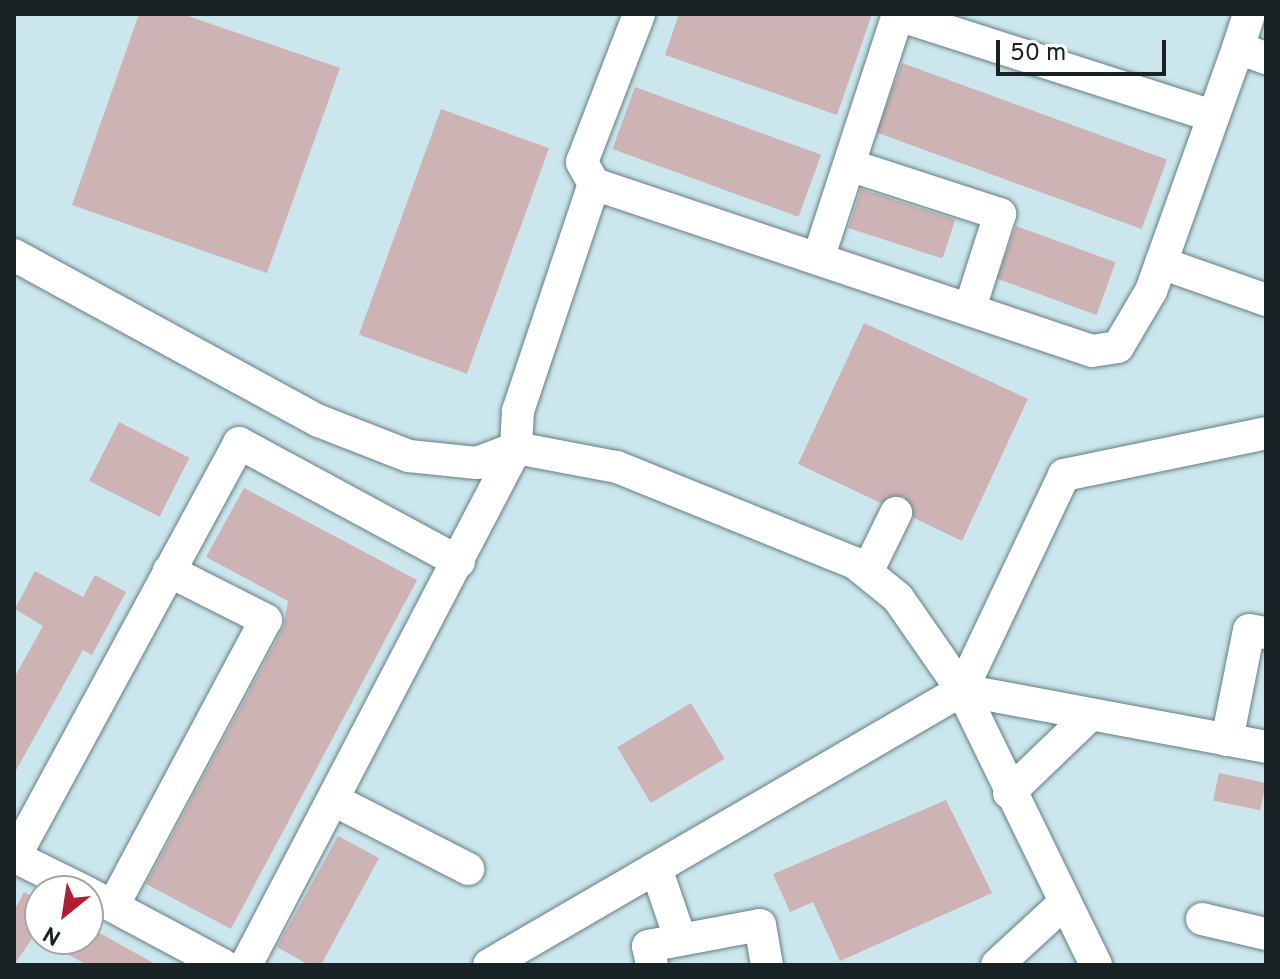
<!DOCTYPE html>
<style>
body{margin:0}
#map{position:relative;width:1280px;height:979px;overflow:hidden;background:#cbe6ec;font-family:Overpass,sans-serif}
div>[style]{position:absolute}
.building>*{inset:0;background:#cdb3b3;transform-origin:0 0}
.roads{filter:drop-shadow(0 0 2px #657d83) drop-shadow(0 0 2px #657d83)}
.minor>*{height:32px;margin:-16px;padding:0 16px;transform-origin:16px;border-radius:16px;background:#fff}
span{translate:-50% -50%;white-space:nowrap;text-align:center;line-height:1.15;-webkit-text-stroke:6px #fff;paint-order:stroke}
.frame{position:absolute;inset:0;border:16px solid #192325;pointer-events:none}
.north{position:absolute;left:24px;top:875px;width:80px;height:80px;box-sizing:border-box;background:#fff;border:2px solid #a3a7a8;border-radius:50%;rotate:210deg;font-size:22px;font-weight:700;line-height:32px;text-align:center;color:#192325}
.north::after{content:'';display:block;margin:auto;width:28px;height:36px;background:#b11e34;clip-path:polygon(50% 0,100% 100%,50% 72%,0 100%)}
.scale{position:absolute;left:996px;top:40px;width:170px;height:36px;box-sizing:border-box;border:4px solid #192325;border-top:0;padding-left:10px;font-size:24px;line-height:28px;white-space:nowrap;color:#192325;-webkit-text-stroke:6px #fff;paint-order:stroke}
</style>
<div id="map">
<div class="building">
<i style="clip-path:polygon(139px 14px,182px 14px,340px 68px,267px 273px,72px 205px)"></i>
<i style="clip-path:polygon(679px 14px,872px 14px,837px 115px,665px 55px)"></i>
<i style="left:902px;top:63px;width:282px;height:74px;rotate:20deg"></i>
<i style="left:635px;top:87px;width:198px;height:66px;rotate:20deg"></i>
<i style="left:441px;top:109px;width:115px;height:240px;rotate:20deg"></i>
<i style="left:861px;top:189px;width:99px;height:41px;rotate:18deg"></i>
<i style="left:1016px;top:226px;width:106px;height:56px;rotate:20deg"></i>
<i style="clip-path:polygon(864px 323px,1028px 399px,962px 541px,914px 518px,904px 496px,881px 503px,798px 464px)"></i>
<i style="left:119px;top:422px;width:79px;height:66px;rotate:27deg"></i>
<i style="clip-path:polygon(244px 488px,417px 580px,231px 929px,146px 884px,283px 628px,288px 601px,206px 557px)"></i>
<i style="clip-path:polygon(35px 571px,83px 597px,95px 575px,126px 592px,92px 655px,83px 650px,14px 774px,14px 678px,43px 626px,15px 609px)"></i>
<i style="left:691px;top:703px;width:65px;height:86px;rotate:59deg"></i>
<i style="left:1219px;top:773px;width:48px;height:28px;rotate:12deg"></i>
<i style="clip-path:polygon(946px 800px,992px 893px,840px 961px,813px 902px,790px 912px,773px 874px)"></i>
<i style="clip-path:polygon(338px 836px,379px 858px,321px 965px,309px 965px,277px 947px)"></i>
<i style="clip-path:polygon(24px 892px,40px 901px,40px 939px,34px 936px,14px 965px,14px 911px)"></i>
<i style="clip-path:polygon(96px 931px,157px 965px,87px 965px,40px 939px,91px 940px)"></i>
</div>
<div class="roads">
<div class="minor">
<i style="left:898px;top:15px;width:330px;rotate:17.8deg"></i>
<i style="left:1238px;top:48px;width:36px;rotate:-72deg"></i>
<i style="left:849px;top:165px;width:159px;rotate:18deg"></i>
<i style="left:1000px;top:214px;width:99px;rotate:107.7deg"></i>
<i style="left:594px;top:184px;width:25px;rotate:-119deg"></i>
<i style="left:582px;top:162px;width:159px;rotate:-68.9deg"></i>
<i style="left:14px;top:255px;width:347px;rotate:28.6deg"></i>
<i style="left:319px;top:421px;width:97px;rotate:21.3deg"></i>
<i style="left:409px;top:456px;width:68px;rotate:5.9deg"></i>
<i style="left:477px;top:463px;width:42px;rotate:-21deg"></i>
<i style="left:516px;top:448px;width:103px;rotate:10.7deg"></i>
<i style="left:617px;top:467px;width:257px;rotate:22deg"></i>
<i style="left:855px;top:563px;width:55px;rotate:39.1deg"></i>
<i style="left:898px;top:598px;width:112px;rotate:55.2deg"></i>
<i style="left:962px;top:690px;width:306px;rotate:64deg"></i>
<i style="left:819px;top:256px;width:255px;rotate:-71.9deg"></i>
<i style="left:1161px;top:263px;width:111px;rotate:19.4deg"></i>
<i style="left:867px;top:572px;width:66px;rotate:-63.8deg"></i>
<i style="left:962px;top:690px;width:238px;rotate:-64.6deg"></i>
<i style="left:1064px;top:475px;width:206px;rotate:-11.7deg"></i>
<i style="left:1227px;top:740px;width:112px;rotate:-78.7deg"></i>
<i style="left:1249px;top:630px;width:17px;rotate:10deg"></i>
<i style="left:1009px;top:793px;width:110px;rotate:-43.9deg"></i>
<i style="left:334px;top:800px;width:151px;rotate:27.2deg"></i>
<i style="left:15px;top:857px;width:77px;rotate:26.2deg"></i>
<i style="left:14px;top:858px;width:472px;rotate:-61.5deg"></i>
<i style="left:239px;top:443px;width:250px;rotate:28.4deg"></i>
<i style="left:656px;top:868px;width:74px;rotate:71.1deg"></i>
<i style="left:88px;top:893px;width:153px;rotate:28.1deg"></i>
<i style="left:113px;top:906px;width:324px;rotate:-61.9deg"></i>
<i style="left:266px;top:620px;width:109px;rotate:-153.2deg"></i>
<i style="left:1202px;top:919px;width:66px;rotate:13.2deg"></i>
<i style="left:246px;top:965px;width:583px;rotate:-62.42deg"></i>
<i style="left:516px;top:448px;width:37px;rotate:-87deg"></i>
<i style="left:518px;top:411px;width:239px;rotate:-71.5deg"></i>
<i style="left:594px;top:184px;width:525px;rotate:18.54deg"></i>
<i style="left:1092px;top:351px;width:26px;rotate:-9deg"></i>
<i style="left:1118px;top:347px;width:65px;rotate:-59.5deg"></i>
<i style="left:1151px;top:291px;width:258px;rotate:-70.3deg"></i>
<i style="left:1238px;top:48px;width:30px;rotate:20deg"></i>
<i style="left:489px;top:965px;width:547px;rotate:-30.17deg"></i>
<i style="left:962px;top:690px;width:309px;rotate:10.6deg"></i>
<i style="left:652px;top:965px;width:19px;rotate:-102deg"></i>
<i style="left:648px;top:946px;width:114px;rotate:-10.6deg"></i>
<i style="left:760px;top:925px;width:41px;rotate:80.1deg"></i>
<i style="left:997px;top:965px;width:88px;rotate:-42.7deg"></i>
</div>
</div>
<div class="frame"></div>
<div class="north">N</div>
<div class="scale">50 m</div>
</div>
